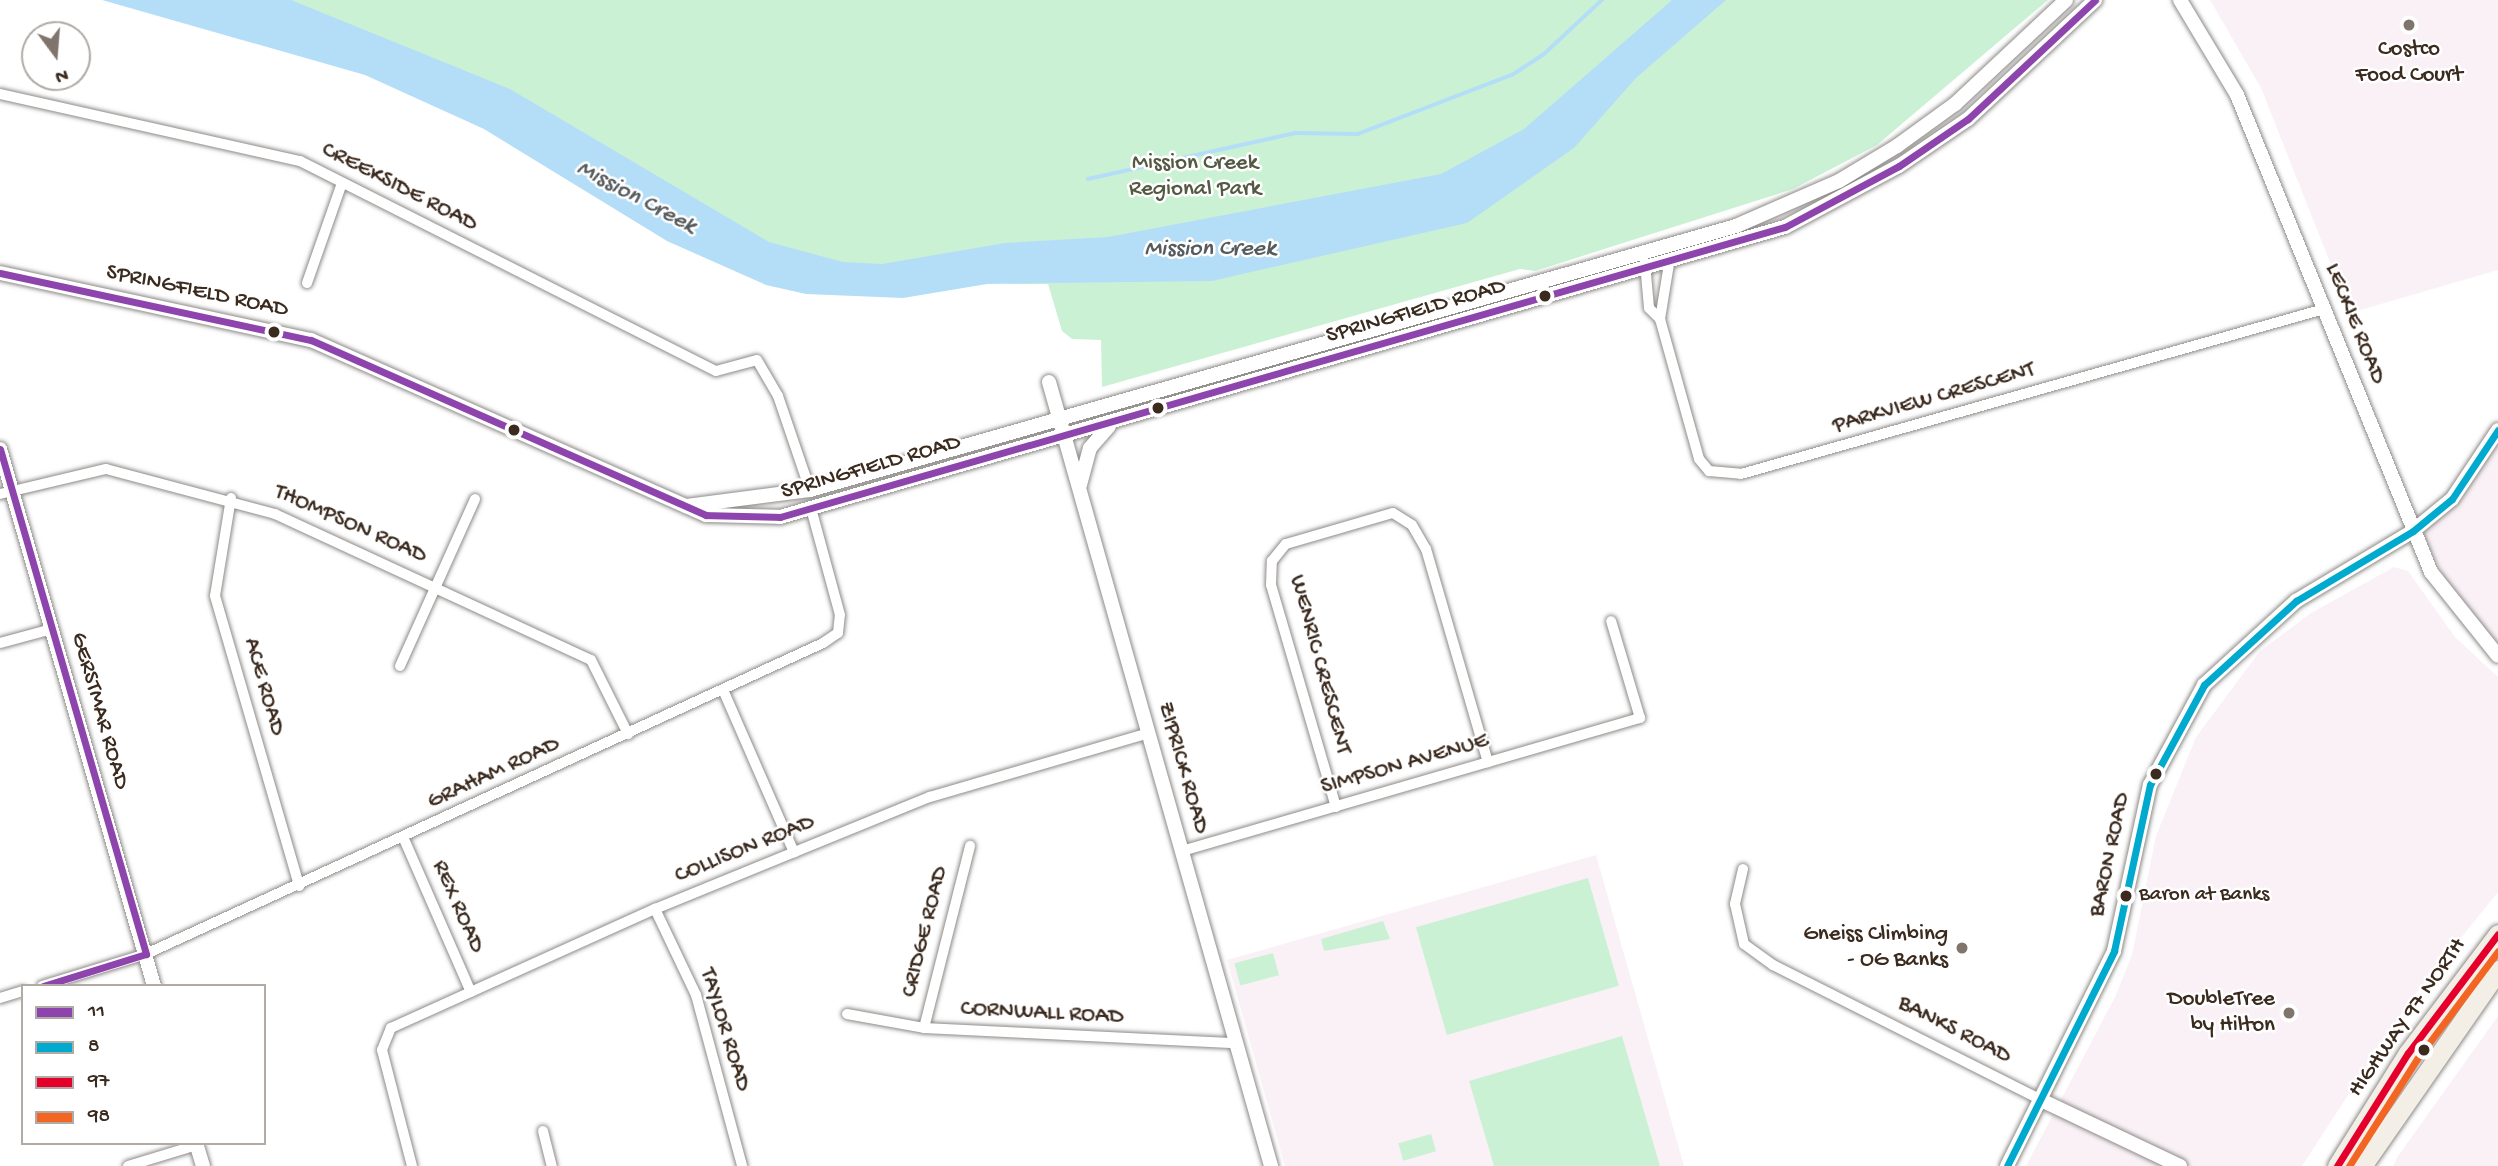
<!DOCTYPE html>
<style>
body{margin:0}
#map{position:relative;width:2498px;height:1166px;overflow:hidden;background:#fff;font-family:"Gochi Hand",sans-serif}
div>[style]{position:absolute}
.built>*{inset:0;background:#f9f1f6}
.green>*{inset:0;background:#cbf1d5;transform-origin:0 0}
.water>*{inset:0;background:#b4def7}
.stream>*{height:3.5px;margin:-1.75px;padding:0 1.75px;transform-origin:1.75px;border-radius:1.75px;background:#b4def7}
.roads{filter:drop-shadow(0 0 2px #8e8b88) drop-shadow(0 0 2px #8e8b88)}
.street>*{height:10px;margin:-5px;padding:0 5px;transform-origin:5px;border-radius:5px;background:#fff}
.secondary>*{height:14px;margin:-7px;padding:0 7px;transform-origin:7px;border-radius:7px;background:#fff}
.highway>*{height:19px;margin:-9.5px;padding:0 9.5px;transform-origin:9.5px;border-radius:9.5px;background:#f3efe7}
.bus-1>*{height:7px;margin:-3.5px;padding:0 3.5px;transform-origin:3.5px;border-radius:3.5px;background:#8e44ad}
.bus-2>*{height:7px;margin:-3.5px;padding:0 3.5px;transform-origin:3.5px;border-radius:3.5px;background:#00a9ce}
.bus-3>*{height:7px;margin:-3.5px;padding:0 3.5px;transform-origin:3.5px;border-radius:3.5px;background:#e4002b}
.bus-4>*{height:7px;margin:-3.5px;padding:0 3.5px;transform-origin:3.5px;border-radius:3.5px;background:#f26522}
.dots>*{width:19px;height:19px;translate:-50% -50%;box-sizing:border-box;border:4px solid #fff;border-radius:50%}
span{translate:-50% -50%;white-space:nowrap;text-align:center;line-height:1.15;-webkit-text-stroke:5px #fff;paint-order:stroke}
.bus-label{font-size:21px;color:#3b2a1e}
.left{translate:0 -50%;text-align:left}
.poi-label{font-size:23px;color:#3b2a1e}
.right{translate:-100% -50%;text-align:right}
.park-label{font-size:23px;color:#545943}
.street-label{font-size:23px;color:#3b2a1e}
.water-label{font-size:24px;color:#565c5e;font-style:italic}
.legend{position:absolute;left:21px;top:984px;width:245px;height:161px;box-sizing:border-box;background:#fff;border:2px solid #b1aaa5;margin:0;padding:9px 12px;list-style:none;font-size:21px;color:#3b2a1e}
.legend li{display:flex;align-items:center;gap:14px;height:35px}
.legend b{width:35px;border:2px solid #b1aaa5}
.north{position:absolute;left:21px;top:21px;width:70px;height:70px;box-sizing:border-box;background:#fff;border:2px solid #b1aaa5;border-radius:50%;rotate:164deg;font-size:19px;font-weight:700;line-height:28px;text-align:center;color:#3b2a1e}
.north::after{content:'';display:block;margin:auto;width:24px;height:32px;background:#80756d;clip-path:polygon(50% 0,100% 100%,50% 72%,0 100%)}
</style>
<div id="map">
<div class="built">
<i style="clip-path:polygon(2210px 0,2498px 0,2498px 270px,2350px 313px,2261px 88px)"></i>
<i style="clip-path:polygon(2498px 443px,2498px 645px,2456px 599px,2422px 534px,2461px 500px)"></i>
<i style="clip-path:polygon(2394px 567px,2408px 571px,2455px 637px,2498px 677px,2498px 892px,2406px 1006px,2302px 1166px,2026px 1166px,2115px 997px,2132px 955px,2156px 836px,2196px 737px,2260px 651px,2311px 613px)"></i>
<i style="clip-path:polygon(1596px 855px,1684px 1166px,1285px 1166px,1227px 960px)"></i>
<i style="clip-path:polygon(2498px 1016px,2498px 1166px,2393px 1166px,2398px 1156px)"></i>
</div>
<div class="green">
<i style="clip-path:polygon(271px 0,2048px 0,1877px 145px,1793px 189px,1535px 271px,1520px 269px,1102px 387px,1101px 340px,1072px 339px,1062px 331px,1048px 284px,1009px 284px,1003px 263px,858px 267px,772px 251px)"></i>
<i style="left:1588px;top:878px;width:112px;height:179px;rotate:74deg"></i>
<i style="clip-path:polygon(1383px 921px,1390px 939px,1324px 951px,1321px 939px)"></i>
<i style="left:1273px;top:953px;width:23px;height:40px;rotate:75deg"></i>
<i style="clip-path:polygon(1622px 1036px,1660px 1166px,1494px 1166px,1469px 1081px)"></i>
<i style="left:1431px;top:1134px;width:18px;height:34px;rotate:74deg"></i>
</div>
<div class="water">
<i style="clip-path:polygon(102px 0,291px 0,510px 89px,769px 242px,843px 262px,882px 264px,1005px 243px,1108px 237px,1441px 174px,1524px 129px,1672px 0,1726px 0,1636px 78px,1574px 148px,1467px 223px,1212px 281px,987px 284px,903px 298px,806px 294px,766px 285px,667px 241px,484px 129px,365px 75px)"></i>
</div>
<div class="stream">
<i style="left:1088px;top:179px;width:212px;rotate:-12.5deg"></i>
<i style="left:1295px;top:133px;width:63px;rotate:0.9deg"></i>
<i style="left:1358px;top:134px;width:165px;rotate:-21deg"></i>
<i style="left:1512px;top:75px;width:37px;rotate:-33deg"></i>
<i style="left:1543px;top:55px;width:81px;rotate:-43deg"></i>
</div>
<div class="roads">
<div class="street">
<i style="left:0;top:94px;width:307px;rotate:12.6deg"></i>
<i style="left:300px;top:161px;width:466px;rotate:26.8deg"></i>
<i style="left:716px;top:371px;width:42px;rotate:-15deg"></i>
<i style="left:757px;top:360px;width:42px;rotate:59.7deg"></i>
<i style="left:778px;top:396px;width:99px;rotate:71.2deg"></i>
<i style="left:1645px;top:263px;width:45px;rotate:84.9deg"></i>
<i style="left:1649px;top:308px;width:16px;rotate:45deg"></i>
<i style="left:1669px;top:264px;width:56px;rotate:99.3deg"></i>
<i style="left:1660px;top:319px;width:145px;rotate:74.4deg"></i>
<i style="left:1699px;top:459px;width:16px;rotate:50deg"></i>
<i style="left:1709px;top:471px;width:32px;rotate:5deg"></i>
<i style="left:1741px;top:474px;width:606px;rotate:-15.8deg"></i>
<i style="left:307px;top:283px;width:106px;rotate:-70.7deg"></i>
<i style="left:0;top:494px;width:109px;rotate:-13.3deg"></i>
<i style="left:106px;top:469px;width:175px;rotate:14.9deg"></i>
<i style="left:275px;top:514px;width:348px;rotate:24.8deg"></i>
<i style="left:591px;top:660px;width:83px;rotate:63.4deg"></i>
<i style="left:231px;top:498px;width:99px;rotate:99.3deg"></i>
<i style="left:215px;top:596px;width:302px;rotate:73.8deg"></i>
<i style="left:0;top:643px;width:54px;rotate:-15.1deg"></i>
<i style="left:400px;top:666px;width:183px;rotate:-65.8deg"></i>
<i style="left:724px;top:692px;width:175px;rotate:66.4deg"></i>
<i style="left:1336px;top:807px;width:231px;rotate:-106.3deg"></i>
<i style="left:1271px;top:585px;width:24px;rotate:-88deg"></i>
<i style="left:1272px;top:561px;width:22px;rotate:-51deg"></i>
<i style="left:1286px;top:544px;width:111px;rotate:-16.2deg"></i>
<i style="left:1393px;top:513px;width:22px;rotate:32deg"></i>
<i style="left:1412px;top:525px;width:28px;rotate:60deg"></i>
<i style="left:1426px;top:549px;width:222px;rotate:73.8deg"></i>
<i style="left:404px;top:839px;width:167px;rotate:66.4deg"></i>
<i style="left:1182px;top:851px;width:477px;rotate:-16.2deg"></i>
<i style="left:1640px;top:718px;width:101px;rotate:-106.6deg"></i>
<i style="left:1743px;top:869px;width:36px;rotate:103deg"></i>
<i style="left:1735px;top:904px;width:41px;rotate:77.3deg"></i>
<i style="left:1744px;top:944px;width:36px;rotate:36deg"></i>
<i style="left:1773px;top:965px;width:300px;rotate:26.7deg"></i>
<i style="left:655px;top:909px;width:95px;rotate:64.5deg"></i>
<i style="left:696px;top:995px;width:177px;rotate:74.9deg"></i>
<i style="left:42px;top:986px;width:109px;rotate:-17.1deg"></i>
<i style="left:146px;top:954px;width:745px;rotate:-24.67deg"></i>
<i style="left:823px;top:643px;width:18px;rotate:-34deg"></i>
<i style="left:838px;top:633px;width:18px;rotate:-84deg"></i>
<i style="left:840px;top:615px;width:111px;rotate:-105.2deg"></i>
<i style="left:0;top:998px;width:24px;rotate:-17deg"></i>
<i style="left:847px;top:1014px;width:78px;rotate:10.3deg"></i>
<i style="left:924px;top:1028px;width:312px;rotate:2.8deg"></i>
<i style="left:924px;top:1028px;width:188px;rotate:-75.8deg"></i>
<i style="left:543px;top:1131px;width:36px;rotate:76deg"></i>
<i style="left:128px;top:1166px;width:72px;rotate:-16.9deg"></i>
<i style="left:412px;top:1166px;width:120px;rotate:-104.5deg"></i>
<i style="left:382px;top:1050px;width:24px;rotate:-68deg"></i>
<i style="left:391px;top:1028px;width:290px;rotate:-24.3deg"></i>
<i style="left:655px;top:909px;width:297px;rotate:-22.2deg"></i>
<i style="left:930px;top:797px;width:228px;rotate:-16.3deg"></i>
</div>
<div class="secondary">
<i style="left:2180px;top:0;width:111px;rotate:59deg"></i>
<i style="left:2237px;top:95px;width:515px;rotate:67.87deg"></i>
<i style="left:2431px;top:572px;width:107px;rotate:51.4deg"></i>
<i style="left:0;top:273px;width:318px;rotate:12.2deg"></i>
<i style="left:311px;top:340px;width:432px;rotate:23.9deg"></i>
<i style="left:706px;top:515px;width:74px;rotate:1.5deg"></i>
<i style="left:780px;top:517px;width:1046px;rotate:-16.1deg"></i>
<i style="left:1785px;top:227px;width:129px;rotate:-28.2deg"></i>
<i style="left:1899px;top:166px;width:83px;rotate:-34.3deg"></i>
<i style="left:1968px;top:119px;width:174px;rotate:-43.1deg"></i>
<i style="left:1049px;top:382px;width:815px;rotate:74.19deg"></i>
<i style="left:0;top:449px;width:559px;rotate:74deg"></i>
<i style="left:1080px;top:485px;width:38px;rotate:-75deg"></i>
<i style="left:1090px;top:448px;width:29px;rotate:-49deg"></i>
<i style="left:686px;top:506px;width:125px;rotate:-7.4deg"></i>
<i style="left:810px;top:490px;width:963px;rotate:-15.91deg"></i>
<i style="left:1736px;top:226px;width:112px;rotate:-23.6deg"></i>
<i style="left:1839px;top:181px;width:68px;rotate:-31.1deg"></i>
<i style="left:1897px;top:146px;width:72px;rotate:-35.9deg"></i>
<i style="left:1955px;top:104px;width:152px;rotate:-43.1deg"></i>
<i style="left:2041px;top:1100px;width:154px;rotate:25.4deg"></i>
<i style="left:196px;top:1143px;width:24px;rotate:73deg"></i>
<i style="left:2007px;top:1166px;width:240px;rotate:-63.5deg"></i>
<i style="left:2114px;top:951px;width:170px;rotate:-77.8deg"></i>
<i style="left:2150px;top:785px;width:114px;rotate:-61.6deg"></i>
<i style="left:2204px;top:685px;width:125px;rotate:-42.4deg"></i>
<i style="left:2296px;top:601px;width:136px;rotate:-30.9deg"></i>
<i style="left:2413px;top:531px;width:50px;rotate:-39.4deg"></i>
<i style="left:2452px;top:499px;width:83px;rotate:-56.3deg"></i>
</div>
<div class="highway">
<i style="left:2337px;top:1166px;width:133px;rotate:-57.9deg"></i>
<i style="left:2408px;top:1053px;width:149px;rotate:-52.9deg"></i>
<i style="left:2362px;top:1166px;width:239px;rotate:-55.2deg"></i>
</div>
</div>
<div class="bus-1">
<i style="left:0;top:273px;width:318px;rotate:12.2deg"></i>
<i style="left:311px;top:340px;width:432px;rotate:23.9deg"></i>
<i style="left:706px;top:515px;width:74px;rotate:1.5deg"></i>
<i style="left:780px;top:517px;width:1046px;rotate:-16.1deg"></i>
<i style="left:1785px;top:227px;width:129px;rotate:-28.2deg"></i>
<i style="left:1899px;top:166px;width:83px;rotate:-34.3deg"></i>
<i style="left:1968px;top:119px;width:174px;rotate:-43.1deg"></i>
<i style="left:0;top:449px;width:526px;rotate:73.87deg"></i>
<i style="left:146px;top:954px;width:108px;rotate:162.7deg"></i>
</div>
<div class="bus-2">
<i style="left:2007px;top:1166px;width:240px;rotate:-63.5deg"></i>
<i style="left:2114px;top:951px;width:170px;rotate:-77.8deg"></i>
<i style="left:2150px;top:785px;width:114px;rotate:-61.6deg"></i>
<i style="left:2204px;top:685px;width:125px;rotate:-42.4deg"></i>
<i style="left:2296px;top:601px;width:136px;rotate:-30.9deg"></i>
<i style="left:2413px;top:531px;width:50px;rotate:-39.4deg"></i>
<i style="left:2452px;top:499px;width:83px;rotate:-56.3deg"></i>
</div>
<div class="bus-3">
<i style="left:2337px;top:1166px;width:133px;rotate:-57.9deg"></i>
<i style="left:2408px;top:1053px;width:149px;rotate:-52.9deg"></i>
</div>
<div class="bus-4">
<i style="left:2349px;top:1166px;width:127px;rotate:-57.6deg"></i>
<i style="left:2417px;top:1059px;width:135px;rotate:-53.1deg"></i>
</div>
<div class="dots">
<i style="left:2409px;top:25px;background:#80756d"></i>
<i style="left:1545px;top:296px;background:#3b2a1e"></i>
<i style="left:274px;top:332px;background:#3b2a1e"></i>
<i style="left:1158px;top:408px;background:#3b2a1e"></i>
<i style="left:514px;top:430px;background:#3b2a1e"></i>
<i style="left:2156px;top:774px;background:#3b2a1e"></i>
<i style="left:2126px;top:896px;background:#3b2a1e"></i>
<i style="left:1962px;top:948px;background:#80756d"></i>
<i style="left:2289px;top:1013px;background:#80756d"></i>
<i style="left:2424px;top:1050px;background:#3b2a1e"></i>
</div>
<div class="bus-label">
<span class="left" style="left:2139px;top:896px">Baron at Banks</span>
</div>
<div class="poi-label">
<span style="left:2409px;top:63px">Costco<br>Food Court</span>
<span class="right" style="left:1948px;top:948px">Gneiss Climbing<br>- OG Banks</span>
<span class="right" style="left:2275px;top:1013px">DoubleTree<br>by Hilton</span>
</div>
<div class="park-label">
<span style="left:1195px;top:177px">Mission Creek<br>Regional Park</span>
</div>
<div class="street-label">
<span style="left:399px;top:188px;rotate:27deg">CREEKSIDE ROAD</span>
<span style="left:197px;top:292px;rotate:12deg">SPRINGFIELD ROAD</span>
<span style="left:1416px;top:312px;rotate:-16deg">SPRINGFIELD ROAD</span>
<span style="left:2354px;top:324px;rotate:68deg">LECKIE ROAD</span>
<span style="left:1934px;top:399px;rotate:-16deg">PARKVIEW CRESCENT</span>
<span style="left:871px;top:468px;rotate:-16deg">SPRINGFIELD ROAD</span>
<span style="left:350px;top:525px;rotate:24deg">THOMPSON ROAD</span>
<span style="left:1319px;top:665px;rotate:75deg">WENRIC CRESCENT</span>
<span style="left:263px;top:687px;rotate:74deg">ACE ROAD</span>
<span style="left:99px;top:711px;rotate:74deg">GERSTMAR ROAD</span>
<span style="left:1405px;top:765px;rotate:-16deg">SIMPSON AVENUE</span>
<span style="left:1182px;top:768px;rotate:74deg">ZIPRICK ROAD</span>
<span style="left:494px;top:774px;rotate:-25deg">GRAHAM ROAD</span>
<span style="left:745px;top:850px;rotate:-22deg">COLLISON ROAD</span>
<span style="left:2111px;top:855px;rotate:-78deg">BARON ROAD</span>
<span style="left:457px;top:907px;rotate:66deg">REX ROAD</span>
<span style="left:926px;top:932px;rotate:-76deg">CRIDGE ROAD</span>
<span style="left:1042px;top:1014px;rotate:3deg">CORNWALL ROAD</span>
<span style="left:2408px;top:1018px;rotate:-55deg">HIGHWAY 97 NORTH</span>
<span style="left:724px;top:1030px;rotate:73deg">TAYLOR ROAD</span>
<span style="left:1954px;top:1031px;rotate:27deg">BANKS ROAD</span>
</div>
<div class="water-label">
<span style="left:636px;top:198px;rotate:28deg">Mission Creek</span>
<span style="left:1210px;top:250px">Mission Creek</span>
</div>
<ul class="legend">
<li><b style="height:9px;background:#8e44ad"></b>11</li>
<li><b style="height:9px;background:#00a9ce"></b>8</li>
<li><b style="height:9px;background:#e4002b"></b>97</li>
<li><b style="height:9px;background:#f26522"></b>98</li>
</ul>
<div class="north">N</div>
</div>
